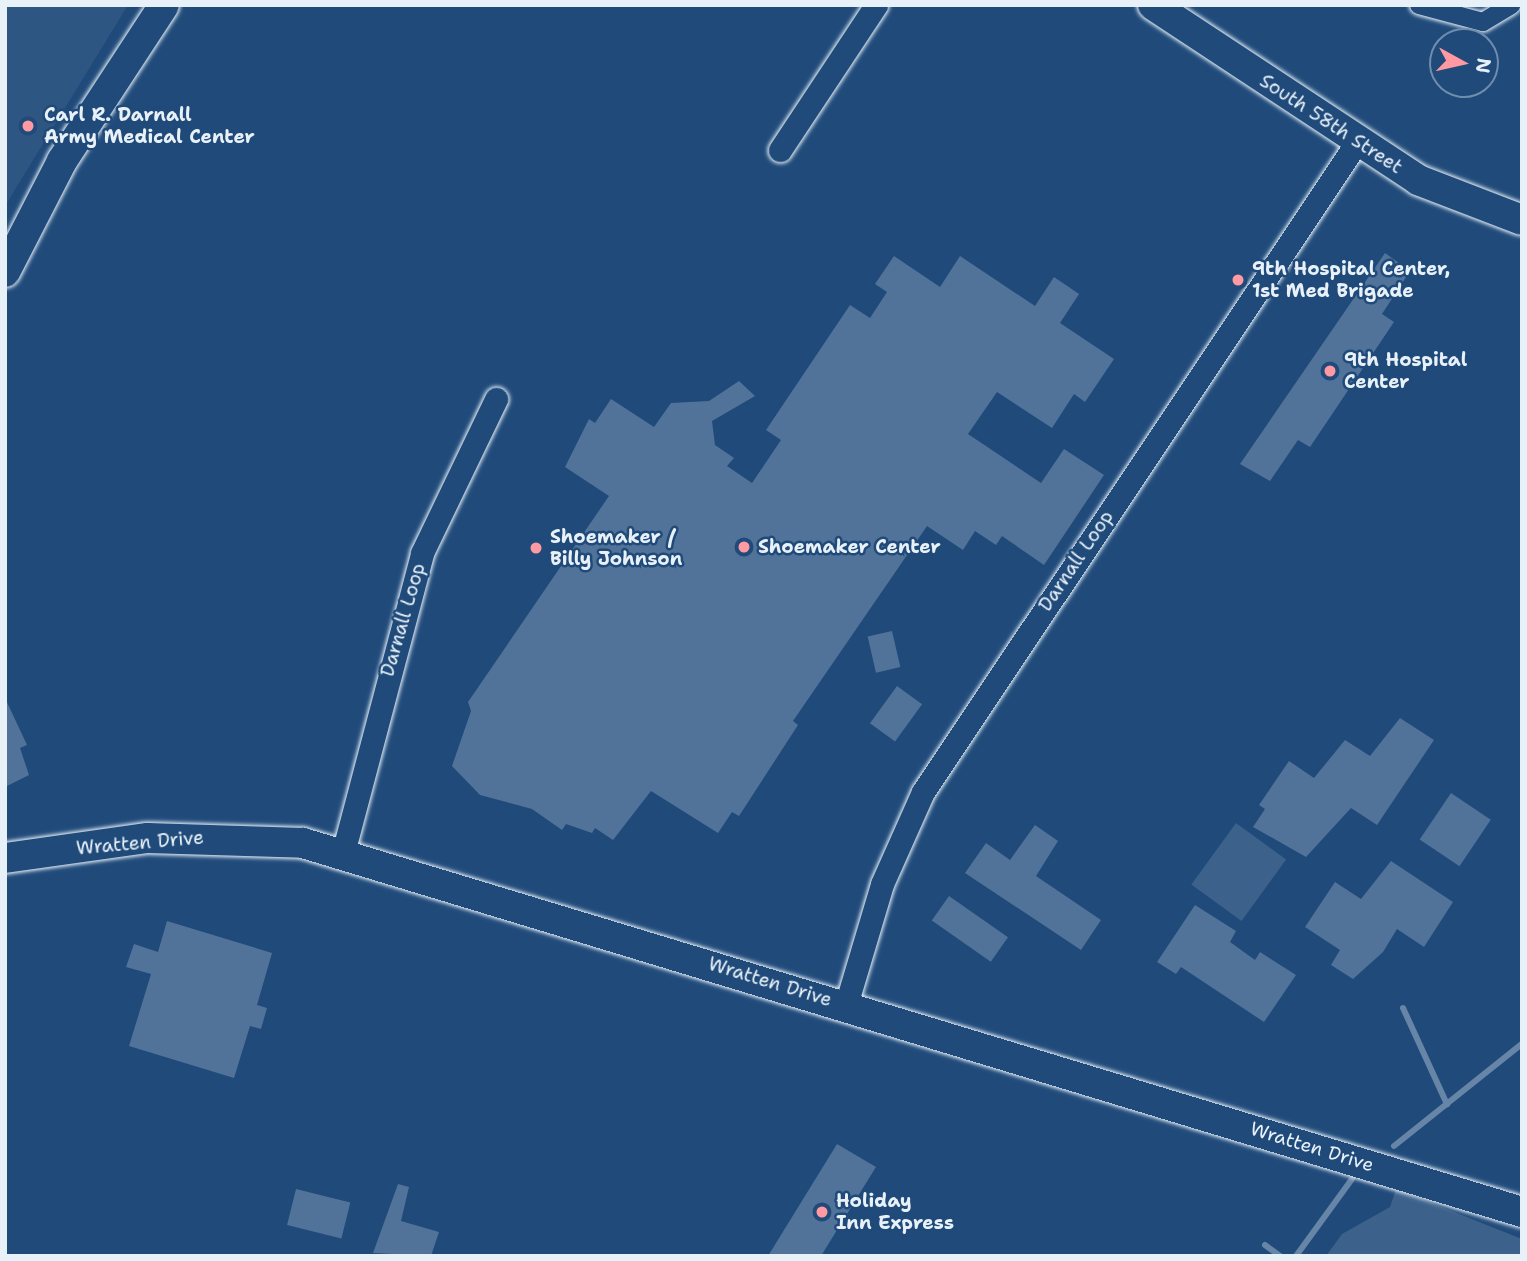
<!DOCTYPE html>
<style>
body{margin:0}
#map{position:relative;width:1527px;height:1261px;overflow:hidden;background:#1f4a7a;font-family:"Shantell Sans",sans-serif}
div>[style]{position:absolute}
.built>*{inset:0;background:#2e5683}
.green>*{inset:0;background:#3c628c;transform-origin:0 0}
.stream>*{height:6px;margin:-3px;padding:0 3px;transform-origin:3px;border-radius:3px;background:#6685a7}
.building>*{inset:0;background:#517399;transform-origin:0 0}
.roads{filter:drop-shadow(0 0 2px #e8f1f8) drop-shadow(0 0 2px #e8f1f8)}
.pedestrian>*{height:18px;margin:-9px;padding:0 9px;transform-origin:9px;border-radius:9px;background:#1f4a7a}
.minor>*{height:23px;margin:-11.5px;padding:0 11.5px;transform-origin:11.5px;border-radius:11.5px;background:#1f4a7a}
.tertiary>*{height:30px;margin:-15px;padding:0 15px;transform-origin:15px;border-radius:15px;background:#1f4a7a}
.dots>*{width:19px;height:19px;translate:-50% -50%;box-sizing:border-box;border:4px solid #1f4a7a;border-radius:50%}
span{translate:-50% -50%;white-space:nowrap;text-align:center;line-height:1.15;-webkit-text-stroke:5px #1f4a7a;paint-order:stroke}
.poi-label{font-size:19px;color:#e8f1f8;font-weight:700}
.left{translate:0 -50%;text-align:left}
.street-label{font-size:19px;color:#e8f1f8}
.frame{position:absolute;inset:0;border:7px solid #e8f1f8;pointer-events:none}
.north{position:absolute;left:1429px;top:28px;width:70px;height:70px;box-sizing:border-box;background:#1f4a7a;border:2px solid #6f8dac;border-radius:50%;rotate:98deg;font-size:19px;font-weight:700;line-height:28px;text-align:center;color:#e8f1f8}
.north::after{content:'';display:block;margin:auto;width:24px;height:32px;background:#ff9aa2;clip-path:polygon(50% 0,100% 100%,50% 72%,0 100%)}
</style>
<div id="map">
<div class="built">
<i style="clip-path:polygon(5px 5px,128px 5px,5px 206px)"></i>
</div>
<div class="green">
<i style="left:1236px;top:823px;width:62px;height:76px;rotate:36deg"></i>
<i style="clip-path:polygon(1396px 1189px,1522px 1239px,1522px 1256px,1326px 1256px,1342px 1234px,1390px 1207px)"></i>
</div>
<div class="stream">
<i style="left:1403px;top:1008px;width:106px;rotate:65.4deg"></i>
<i style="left:1394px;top:1146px;width:164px;rotate:-38.6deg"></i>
<i style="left:1265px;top:1245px;width:19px;rotate:36deg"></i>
<i style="left:1296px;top:1256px;width:95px;rotate:-54deg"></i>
</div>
<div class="building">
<i style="clip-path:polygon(1385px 253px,1410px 271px,1382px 314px,1394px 322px,1310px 447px,1298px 440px,1270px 481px,1240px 464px)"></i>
<i style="clip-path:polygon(894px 256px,940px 287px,960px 256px,1035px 306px,1054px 277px,1079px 294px,1060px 323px,1114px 359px,1085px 402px,1074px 394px,1052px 428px,997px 392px,968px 434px,1041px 483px,1064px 449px,1104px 475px,1044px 565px,1002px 536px,996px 545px,975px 531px,963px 550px,927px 526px,793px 721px,798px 725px,739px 816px,732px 812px,718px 833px,651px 791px,613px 840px,595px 828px,592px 833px,566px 824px,562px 830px,532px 809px,480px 795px,452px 766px,471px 711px,468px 702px,609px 496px,565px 467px,589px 419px,595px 423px,611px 399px,654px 427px,671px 403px,709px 401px,739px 381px,755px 396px,712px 421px,715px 445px,734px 458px,727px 466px,752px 483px,781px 440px,766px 430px,850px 305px,870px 318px,887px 292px,875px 284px)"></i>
<i style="left:892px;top:631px;width:37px;height:25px;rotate:77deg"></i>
<i style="left:897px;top:686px;width:31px;height:46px;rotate:36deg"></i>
<i style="clip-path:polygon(5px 698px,27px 745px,20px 748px,29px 775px,5px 787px)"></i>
<i style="clip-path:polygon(1400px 718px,1434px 740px,1377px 825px,1351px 808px,1306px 857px,1253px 827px,1265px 809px,1259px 805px,1289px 761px,1314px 778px,1345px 740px,1370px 756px)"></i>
<i style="left:1451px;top:793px;width:48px;height:56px;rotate:34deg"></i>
<i style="clip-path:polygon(1035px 825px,1058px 841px,1036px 876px,1101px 920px,1081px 950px,965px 873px,986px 843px,1010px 860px)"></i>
<i style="clip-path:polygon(1391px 861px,1453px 902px,1424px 947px,1397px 929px,1383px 952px,1353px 979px,1331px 965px,1340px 950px,1305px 927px,1335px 882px,1361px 899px)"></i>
<i style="left:949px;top:896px;width:72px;height:30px;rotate:35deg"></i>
<i style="clip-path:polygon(1195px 905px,1236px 931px,1230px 942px,1255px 960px,1260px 952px,1296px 975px,1264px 1022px,1181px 967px,1176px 974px,1157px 962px)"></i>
<i style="clip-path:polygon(167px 921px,272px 953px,257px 1005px,267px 1008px,261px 1029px,250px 1026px,234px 1078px,129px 1046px,151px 974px,126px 967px,134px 944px,158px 952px)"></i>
<i style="clip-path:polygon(837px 1144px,876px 1167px,821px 1256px,768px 1256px)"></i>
<i style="clip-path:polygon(398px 1184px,409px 1187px,401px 1221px,439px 1232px,431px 1256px,373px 1253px)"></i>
<i style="left:296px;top:1189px;width:56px;height:37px;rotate:14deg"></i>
</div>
<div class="roads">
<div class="pedestrian">
<i style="left:1419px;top:5px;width:66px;rotate:14.9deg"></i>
<i style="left:1483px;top:22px;width:33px;rotate:-31deg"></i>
</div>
<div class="minor">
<i style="left:780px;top:150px;width:174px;rotate:-56.5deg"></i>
<i style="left:343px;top:853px;width:310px;rotate:-75.2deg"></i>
<i style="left:422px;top:553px;width:171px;rotate:-64.3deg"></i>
<i style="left:846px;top:1005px;width:126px;rotate:-73.4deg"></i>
<i style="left:882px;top:884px;width:101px;rotate:-66deg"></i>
<i style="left:923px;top:792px;width:782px;rotate:-56.27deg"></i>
</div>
<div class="tertiary">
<i style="left:1153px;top:5px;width:318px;rotate:33.4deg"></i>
<i style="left:1418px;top:180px;width:111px;rotate:21deg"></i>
<i style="left:5px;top:272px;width:125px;rotate:-62.8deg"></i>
<i style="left:62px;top:161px;width:186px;rotate:-56.8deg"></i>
<i style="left:5px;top:858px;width:144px;rotate:-8deg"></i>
<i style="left:148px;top:838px;width:155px;rotate:1.8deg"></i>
<i style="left:303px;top:843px;width:1274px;rotate:16.84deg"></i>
</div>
</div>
<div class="dots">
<i style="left:28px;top:126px;background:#ff9aa2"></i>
<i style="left:1238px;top:280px;background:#ff9aa2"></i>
<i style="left:1330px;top:371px;background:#ff9aa2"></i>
<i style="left:744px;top:547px;background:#ff9aa2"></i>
<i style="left:536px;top:548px;background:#ff9aa2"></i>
<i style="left:822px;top:1212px;background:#ff9aa2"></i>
</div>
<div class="poi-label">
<span class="left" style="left:44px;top:126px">Carl R. Darnall<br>Army Medical Center</span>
<span class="left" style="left:1252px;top:280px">9th Hospital Center,<br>1st Med Brigade</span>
<span class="left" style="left:1344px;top:371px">9th Hospital<br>Center</span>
<span class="left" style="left:550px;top:548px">Shoemaker /<br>Billy Johnson</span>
<span class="left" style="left:758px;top:547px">Shoemaker Center</span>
<span class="left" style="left:836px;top:1212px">Holiday<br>Inn Express</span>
</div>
<div class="street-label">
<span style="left:1331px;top:124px;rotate:33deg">South 58th Street</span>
<span style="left:1076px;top:561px;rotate:-56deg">Darnall Loop</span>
<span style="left:403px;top:620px;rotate:-74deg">Darnall Loop</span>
<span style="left:140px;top:843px;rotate:-5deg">Wratten Drive</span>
<span style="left:770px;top:982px;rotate:17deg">Wratten Drive</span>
<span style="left:1312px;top:1147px;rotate:17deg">Wratten Drive</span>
</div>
<div class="frame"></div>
<div class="north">N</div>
</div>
